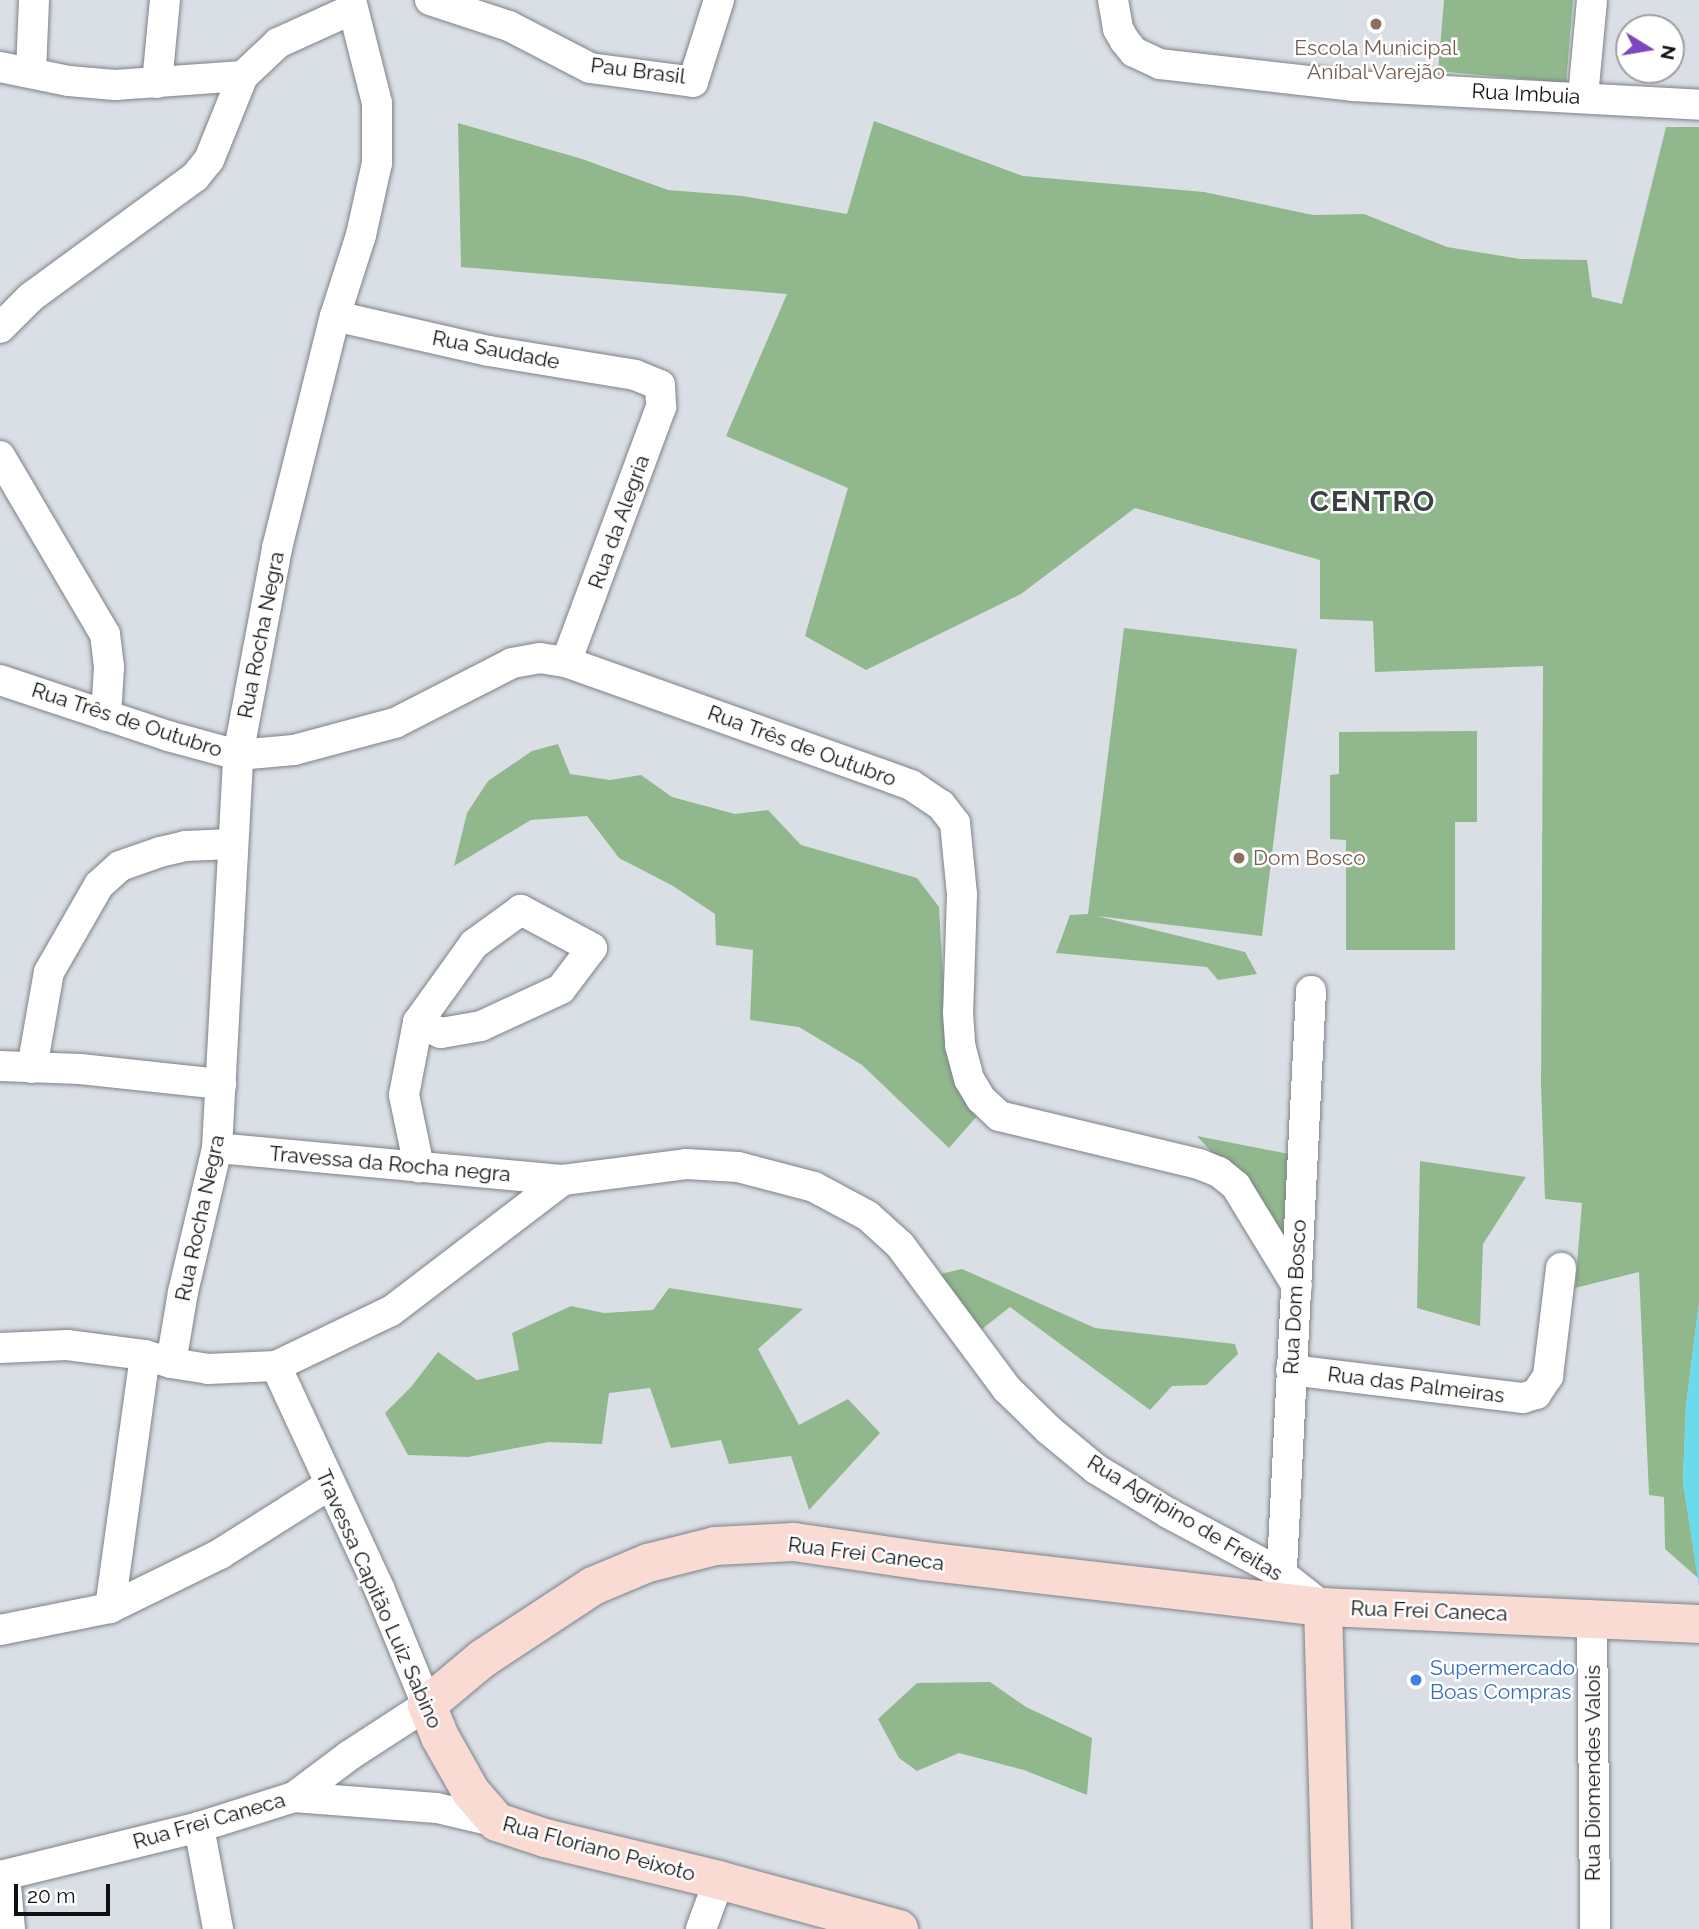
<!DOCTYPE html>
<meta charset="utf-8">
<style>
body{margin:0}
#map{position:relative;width:1699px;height:1929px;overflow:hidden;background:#dadfe5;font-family:Raleway,sans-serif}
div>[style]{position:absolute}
.green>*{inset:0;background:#91b88d}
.water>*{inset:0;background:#6bdaeb}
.roads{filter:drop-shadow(0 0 2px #7d8288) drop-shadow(0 0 2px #7d8288)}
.street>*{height:30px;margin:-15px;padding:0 15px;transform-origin:15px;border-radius:15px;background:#fff}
.secondary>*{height:38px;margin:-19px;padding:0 19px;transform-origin:19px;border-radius:19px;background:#f9dbd4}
.dots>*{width:19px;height:19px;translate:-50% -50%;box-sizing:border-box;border:4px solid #fff;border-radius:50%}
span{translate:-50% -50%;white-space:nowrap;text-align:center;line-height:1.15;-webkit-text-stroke:5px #fff;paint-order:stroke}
.education-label{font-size:21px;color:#785e54}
.left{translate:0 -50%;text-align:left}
.street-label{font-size:21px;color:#0f1012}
.shop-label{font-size:21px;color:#366cbe}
.district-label{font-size:28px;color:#3a3f44;font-weight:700;letter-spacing:2px}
.north{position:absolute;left:1615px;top:14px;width:70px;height:70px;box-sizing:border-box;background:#fff;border:2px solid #9f9fa0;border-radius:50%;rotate:101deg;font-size:19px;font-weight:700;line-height:28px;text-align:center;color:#0f1012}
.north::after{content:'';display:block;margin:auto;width:24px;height:32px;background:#7f46bd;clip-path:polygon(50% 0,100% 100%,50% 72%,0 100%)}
.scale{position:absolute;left:14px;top:1884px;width:96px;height:32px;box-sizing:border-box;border:4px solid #0f1012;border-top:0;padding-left:9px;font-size:21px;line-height:24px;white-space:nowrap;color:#0f1012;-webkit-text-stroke:5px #fff;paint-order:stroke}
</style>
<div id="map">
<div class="green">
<i style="clip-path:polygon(1444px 0,1573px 0,1566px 83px,1438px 71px)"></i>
<i style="clip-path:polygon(874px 121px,1023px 176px,1204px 192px,1313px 215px,1364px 214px,1447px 247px,1520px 259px,1587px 260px,1592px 297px,1622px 304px,1666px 127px,1699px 127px,1699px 1303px,1686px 1406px,1683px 1482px,1698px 1578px,1665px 1549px,1664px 1497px,1649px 1495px,1639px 1272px,1575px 1288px,1582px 1203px,1545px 1199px,1541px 1084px,1543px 666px,1375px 672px,1373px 621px,1320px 619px,1320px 560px,1135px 508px,1021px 594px,866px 670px,805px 636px,848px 488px,726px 436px,787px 294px,461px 267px,458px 123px,582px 159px,668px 190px,743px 196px,847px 214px)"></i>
<i style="clip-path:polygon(1124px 628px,1297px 649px,1262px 936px,1097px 916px,1245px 952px,1257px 974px,1218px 980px,1207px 967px,1056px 953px,1070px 915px,1088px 914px)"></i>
<i style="clip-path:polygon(1477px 731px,1477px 822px,1455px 822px,1455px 950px,1346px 950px,1346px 840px,1330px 839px,1330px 775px,1339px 774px,1339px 732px)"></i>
<i style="clip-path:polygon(558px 744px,570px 774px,610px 780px,641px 775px,672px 797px,735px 814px,768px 810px,801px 845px,917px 878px,939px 907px,947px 1046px,978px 1115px,949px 1148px,862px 1065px,799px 1027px,750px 1020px,753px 950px,716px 945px,715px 914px,673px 886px,619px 858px,587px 816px,531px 820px,454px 866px,467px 813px,488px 781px,532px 751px)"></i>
<i style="clip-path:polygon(1197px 1136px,1294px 1155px,1291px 1234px,1280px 1246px,1233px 1176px)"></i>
<i style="clip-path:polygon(1420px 1161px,1526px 1177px,1483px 1244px,1480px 1326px,1417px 1308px)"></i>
<i style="clip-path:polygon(962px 1269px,1095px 1328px,1235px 1344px,1238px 1354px,1206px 1385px,1172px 1386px,1150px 1410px,1010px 1307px,977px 1333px,936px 1275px)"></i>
<i style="clip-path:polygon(669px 1288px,803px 1309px,758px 1349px,799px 1425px,848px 1399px,880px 1433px,809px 1510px,791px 1456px,729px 1464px,721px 1440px,671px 1448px,650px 1388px,609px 1393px,602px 1444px,549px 1442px,468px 1457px,408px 1455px,385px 1413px,411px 1387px,438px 1352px,477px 1380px,519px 1370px,512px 1333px,571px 1306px,604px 1313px,653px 1310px)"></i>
<i style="clip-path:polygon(990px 1682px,1026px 1707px,1092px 1738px,1087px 1795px,1024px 1770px,959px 1753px,917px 1771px,899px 1758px,878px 1719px,917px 1683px)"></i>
</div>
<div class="water">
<i style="clip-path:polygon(1699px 1303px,1699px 1586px,1683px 1482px,1686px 1406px)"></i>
</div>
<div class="roads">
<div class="street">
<i style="left:430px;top:0;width:83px;rotate:18.2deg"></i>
<i style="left:509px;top:26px;width:91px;rotate:27.4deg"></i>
<i style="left:590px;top:68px;width:104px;rotate:7.7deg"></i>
<i style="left:693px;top:82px;width:86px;rotate:-72.4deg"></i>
<i style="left:1113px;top:0;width:29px;rotate:80deg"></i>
<i style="left:1118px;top:29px;width:14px;rotate:60deg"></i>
<i style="left:1125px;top:41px;width:14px;rotate:51deg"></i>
<i style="left:1134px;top:52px;width:29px;rotate:25deg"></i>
<i style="left:1160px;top:64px;width:194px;rotate:6.5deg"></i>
<i style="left:1353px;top:86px;width:347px;rotate:3.1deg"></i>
<i style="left:0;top:67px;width:70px;rotate:11.5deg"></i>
<i style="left:69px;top:81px;width:46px;rotate:5deg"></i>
<i style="left:115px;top:85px;width:128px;rotate:-4deg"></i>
<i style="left:243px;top:76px;width:48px;rotate:-43.3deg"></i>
<i style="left:278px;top:43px;width:82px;rotate:-24.4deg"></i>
<i style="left:31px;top:72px;width:72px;rotate:-87.6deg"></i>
<i style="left:157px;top:83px;width:83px;rotate:-84.5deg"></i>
<i style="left:1583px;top:97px;width:97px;rotate:-84.7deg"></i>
<i style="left:335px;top:316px;width:158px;rotate:12.8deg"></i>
<i style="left:489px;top:351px;width:148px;rotate:9.3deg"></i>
<i style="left:635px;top:375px;width:27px;rotate:22deg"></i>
<i style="left:660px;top:385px;width:22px;rotate:87deg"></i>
<i style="left:661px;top:407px;width:272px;rotate:110.4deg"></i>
<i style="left:0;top:328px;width:44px;rotate:-45deg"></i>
<i style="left:31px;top:297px;width:203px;rotate:-36.2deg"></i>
<i style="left:195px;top:177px;width:22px;rotate:-51deg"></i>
<i style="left:209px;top:160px;width:91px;rotate:-68deg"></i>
<i style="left:0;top:456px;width:207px;rotate:59.5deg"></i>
<i style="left:105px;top:634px;width:33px;rotate:83deg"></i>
<i style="left:109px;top:667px;width:49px;rotate:93.5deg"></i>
<i style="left:0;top:680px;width:177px;rotate:18.4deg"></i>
<i style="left:168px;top:736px;width:73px;rotate:15.2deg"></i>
<i style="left:238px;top:755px;width:56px;rotate:-5.1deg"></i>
<i style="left:294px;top:750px;width:105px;rotate:-15deg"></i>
<i style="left:395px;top:723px;width:131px;rotate:-27.1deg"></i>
<i style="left:512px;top:663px;width:28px;rotate:-10deg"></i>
<i style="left:540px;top:658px;width:26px;rotate:9deg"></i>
<i style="left:566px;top:662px;width:366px;rotate:19.6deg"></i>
<i style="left:911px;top:785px;width:36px;rotate:34deg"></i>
<i style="left:941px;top:805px;width:23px;rotate:52deg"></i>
<i style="left:955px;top:823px;width:72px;rotate:84.4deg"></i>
<i style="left:962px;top:895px;width:118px;rotate:91.9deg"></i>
<i style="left:958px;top:1013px;width:32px;rotate:86deg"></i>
<i style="left:960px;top:1045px;width:35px;rotate:75deg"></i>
<i style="left:969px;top:1079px;width:23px;rotate:59deg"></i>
<i style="left:981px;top:1099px;width:25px;rotate:43deg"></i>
<i style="left:999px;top:1116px;width:206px;rotate:13.5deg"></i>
<i style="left:1199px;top:1164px;width:22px;rotate:22deg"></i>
<i style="left:1219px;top:1172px;width:22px;rotate:39deg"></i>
<i style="left:1236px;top:1186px;width:117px;rotate:58.6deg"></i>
<i style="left:418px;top:1022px;width:25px;rotate:26deg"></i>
<i style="left:441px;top:1033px;width:41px;rotate:-9.9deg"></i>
<i style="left:481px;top:1026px;width:88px;rotate:-24.8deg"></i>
<i style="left:561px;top:989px;width:51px;rotate:-52.9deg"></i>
<i style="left:592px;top:948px;width:81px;rotate:-151.8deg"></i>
<i style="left:521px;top:910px;width:58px;rotate:144.1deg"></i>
<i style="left:474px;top:944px;width:96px;rotate:125.7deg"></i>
<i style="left:418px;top:1022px;width:74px;rotate:100.9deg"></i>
<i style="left:404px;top:1095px;width:74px;rotate:78.2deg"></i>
<i style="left:0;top:1066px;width:80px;rotate:2.1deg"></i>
<i style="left:80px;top:1069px;width:142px;rotate:6.1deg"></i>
<i style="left:32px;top:1068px;width:97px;rotate:-80deg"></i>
<i style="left:49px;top:972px;width:100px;rotate:-60.1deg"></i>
<i style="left:99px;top:885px;width:28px;rotate:-42deg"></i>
<i style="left:120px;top:866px;width:42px;rotate:-19.3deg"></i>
<i style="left:160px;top:852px;width:26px;rotate:-13deg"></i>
<i style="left:185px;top:846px;width:47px;rotate:-2.4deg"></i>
<i style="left:217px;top:1148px;width:347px;rotate:5.3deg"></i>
<i style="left:0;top:1348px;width:67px;rotate:-2.6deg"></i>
<i style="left:67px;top:1345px;width:79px;rotate:7.3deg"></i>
<i style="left:145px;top:1355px;width:27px;rotate:17deg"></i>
<i style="left:171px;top:1363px;width:37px;rotate:9deg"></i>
<i style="left:208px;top:1369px;width:68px;rotate:-2.5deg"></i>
<i style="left:276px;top:1366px;width:127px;rotate:-25.6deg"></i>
<i style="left:391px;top:1311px;width:216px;rotate:-37.3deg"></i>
<i style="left:563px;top:1180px;width:124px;rotate:-7.4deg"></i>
<i style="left:686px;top:1164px;width:52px;rotate:3.3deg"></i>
<i style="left:738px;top:1167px;width:79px;rotate:14.7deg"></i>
<i style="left:814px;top:1187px;width:61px;rotate:28.2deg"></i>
<i style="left:868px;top:1216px;width:43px;rotate:42.2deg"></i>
<i style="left:900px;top:1245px;width:179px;rotate:53.4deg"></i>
<i style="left:1007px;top:1389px;width:59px;rotate:44.3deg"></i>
<i style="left:1049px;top:1430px;width:61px;rotate:39.7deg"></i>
<i style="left:1096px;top:1469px;width:84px;rotate:31.4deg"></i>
<i style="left:1168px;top:1513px;width:126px;rotate:28deg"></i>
<i style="left:1279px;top:1572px;width:56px;rotate:38.5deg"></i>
<i style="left:171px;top:1363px;width:72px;rotate:-80.4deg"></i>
<i style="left:183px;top:1292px;width:148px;rotate:-76.7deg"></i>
<i style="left:217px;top:1148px;width:394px;rotate:-86.9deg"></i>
<i style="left:238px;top:755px;width:211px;rotate:-79.3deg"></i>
<i style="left:277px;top:548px;width:239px;rotate:-76deg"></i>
<i style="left:335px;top:316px;width:85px;rotate:-72.2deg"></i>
<i style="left:361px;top:235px;width:74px;rotate:-77.5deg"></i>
<i style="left:377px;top:163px;width:60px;rotate:-90deg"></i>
<i style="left:377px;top:103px;width:106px;rotate:-104.2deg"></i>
<i style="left:1291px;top:1370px;width:234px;rotate:6.9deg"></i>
<i style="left:1523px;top:1398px;width:14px;rotate:-17deg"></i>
<i style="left:1536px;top:1394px;width:22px;rotate:-56deg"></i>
<i style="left:1548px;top:1376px;width:109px;rotate:-83.1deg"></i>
<i style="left:1281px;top:1588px;width:598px;rotate:-87.12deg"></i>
<i style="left:110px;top:1608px;width:255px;rotate:-82.1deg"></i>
<i style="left:1592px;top:1618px;width:311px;rotate:89.4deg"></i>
<i style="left:0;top:1630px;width:112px;rotate:-11.3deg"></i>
<i style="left:110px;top:1608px;width:123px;rotate:-26.1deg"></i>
<i style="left:220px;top:1554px;width:129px;rotate:-32.3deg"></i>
<i style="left:294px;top:1797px;width:143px;rotate:4.4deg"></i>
<i style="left:437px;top:1808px;width:62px;rotate:13.1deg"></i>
<i style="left:199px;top:1827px;width:104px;rotate:79.4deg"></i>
<i style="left:5px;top:1875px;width:54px;rotate:84.7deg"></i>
<i style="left:0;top:1876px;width:205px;rotate:-13.8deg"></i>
<i style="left:199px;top:1827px;width:100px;rotate:-17.5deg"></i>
<i style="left:294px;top:1797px;width:70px;rotate:-36.9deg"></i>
<i style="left:350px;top:1755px;width:92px;rotate:-33deg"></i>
<i style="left:427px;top:1705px;width:126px;rotate:-112.3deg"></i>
<i style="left:379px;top:1588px;width:245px;rotate:-114.9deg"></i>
<i style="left:701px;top:1929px;width:52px;rotate:-69.8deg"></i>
</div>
<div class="secondary">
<i style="left:1323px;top:1607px;width:322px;rotate:88.4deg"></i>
<i style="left:899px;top:1929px;width:187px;rotate:-164.8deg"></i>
<i style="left:719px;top:1880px;width:179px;rotate:-166.4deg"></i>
<i style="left:545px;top:1838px;width:51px;rotate:-161.6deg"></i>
<i style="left:497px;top:1822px;width:40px;rotate:-131deg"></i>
<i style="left:471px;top:1792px;width:63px;rotate:-119.4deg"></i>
<i style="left:440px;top:1737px;width:35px;rotate:-112deg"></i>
<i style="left:427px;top:1705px;width:72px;rotate:-39.9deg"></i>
<i style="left:482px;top:1659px;width:133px;rotate:-33.3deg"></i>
<i style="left:593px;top:1586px;width:60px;rotate:-22.7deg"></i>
<i style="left:648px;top:1563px;width:69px;rotate:-14.2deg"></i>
<i style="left:715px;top:1546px;width:79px;rotate:-2.9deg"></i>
<i style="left:794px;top:1542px;width:131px;rotate:8.3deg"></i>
<i style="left:924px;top:1561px;width:402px;rotate:6.6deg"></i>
<i style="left:1323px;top:1607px;width:376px;rotate:2.6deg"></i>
</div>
</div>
<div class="dots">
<i style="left:1376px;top:24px;background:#8d6e63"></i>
<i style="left:1239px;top:858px;background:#8d6e63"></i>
<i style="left:1416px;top:1680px;background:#3f7fe0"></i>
</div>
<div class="education-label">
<span style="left:1376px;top:60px">Escola Municipal<br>Aníbal Varejão</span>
<span class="left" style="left:1253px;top:858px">Dom Bosco</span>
</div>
<div class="street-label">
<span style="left:638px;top:71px;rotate:7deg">Pau Brasil</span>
<span style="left:1526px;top:94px;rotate:3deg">Rua Imbuia</span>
<span style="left:496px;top:350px;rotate:11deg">Rua Saudade</span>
<span style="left:619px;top:522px;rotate:-70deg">Rua da Alegria</span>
<span style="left:261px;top:635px;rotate:-79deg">Rua Rocha Negra</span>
<span style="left:127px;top:720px;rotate:18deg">Rua Três de Outubro</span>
<span style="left:802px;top:746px;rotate:20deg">Rua Três de Outubro</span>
<span style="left:390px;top:1164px;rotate:5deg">Travessa da Rocha negra</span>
<span style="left:200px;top:1218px;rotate:-78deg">Rua Rocha Negra</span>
<span style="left:1295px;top:1297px;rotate:-87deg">Rua Dom Bosco</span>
<span style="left:1416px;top:1385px;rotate:7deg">Rua das Palmeiras</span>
<span style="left:1185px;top:1518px;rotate:31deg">Rua Agripino de Freitas</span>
<span style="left:866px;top:1554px;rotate:7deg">Rua Frei Caneca</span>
<span style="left:379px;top:1599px;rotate:66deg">Travessa Capitão Luiz Sabino</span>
<span style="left:1429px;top:1611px;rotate:2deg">Rua Frei Caneca</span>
<span style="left:1593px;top:1773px;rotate:-90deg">Rua Diomendes Valois</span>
<span style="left:209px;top:1821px;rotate:-16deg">Rua Frei Caneca</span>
<span style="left:599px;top:1849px;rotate:15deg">Rua Floriano Peixoto</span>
</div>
<div class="shop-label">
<span class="left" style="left:1430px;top:1680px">Supermercado<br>Boas Compras</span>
</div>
<div class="district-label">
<span style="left:1373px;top:502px">CENTRO</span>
</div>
<div class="north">N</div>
<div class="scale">20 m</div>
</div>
